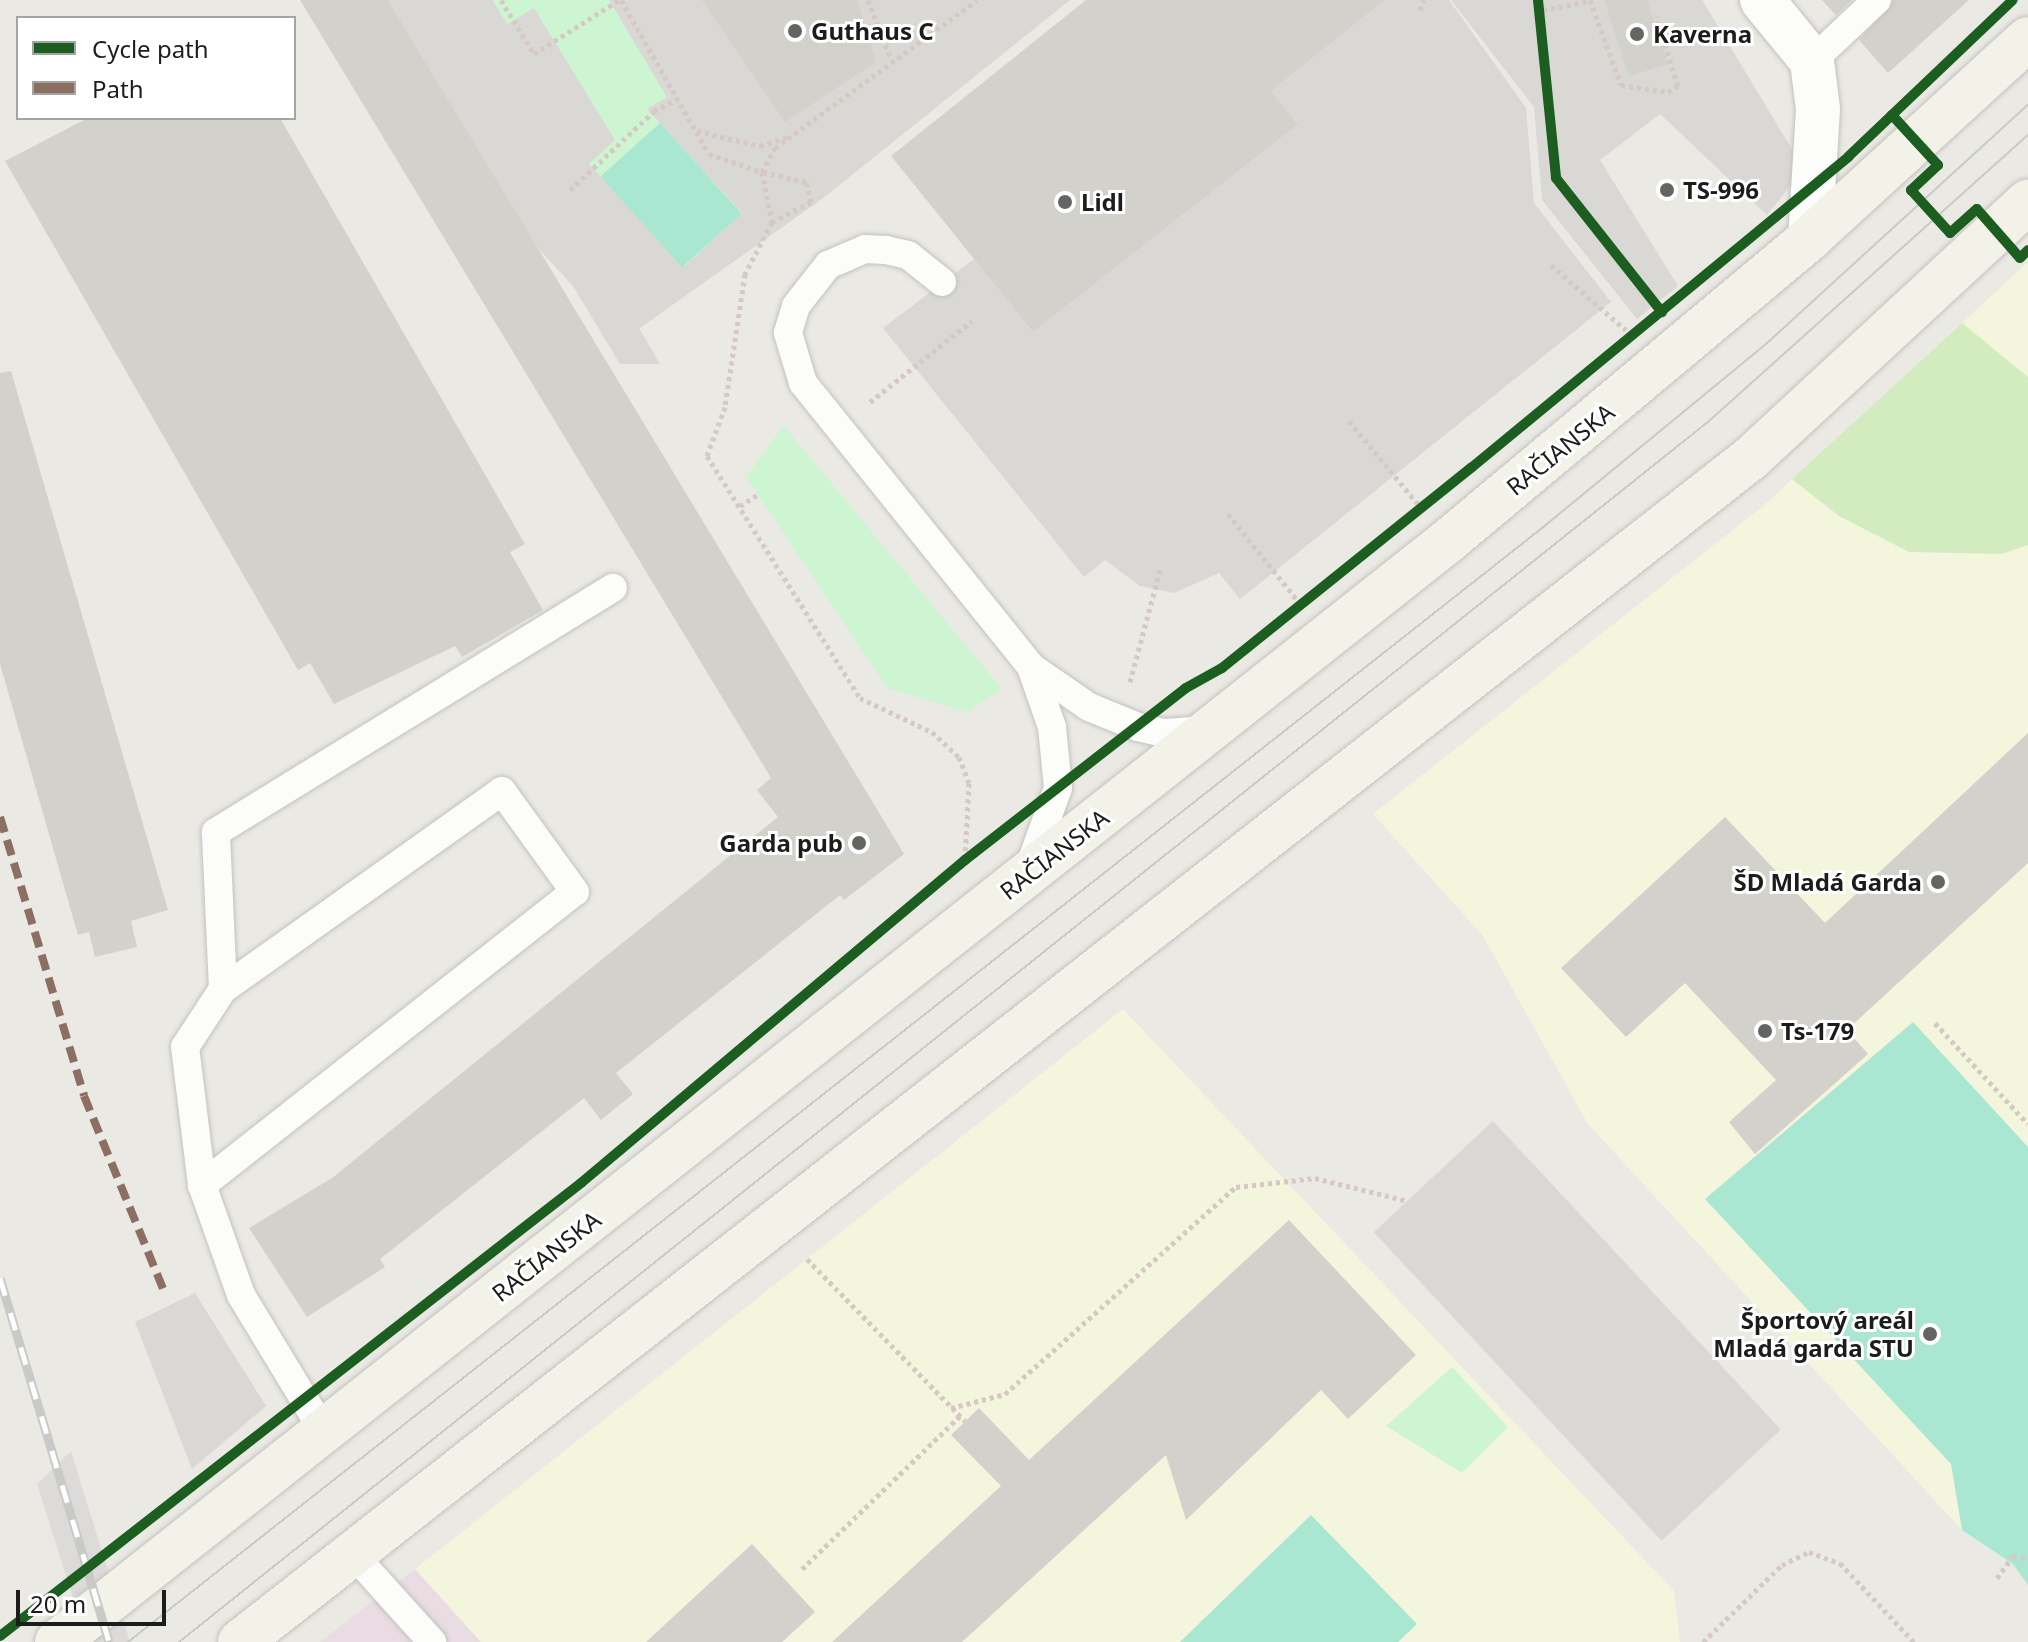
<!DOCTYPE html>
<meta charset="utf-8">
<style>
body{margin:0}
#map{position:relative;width:2028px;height:1642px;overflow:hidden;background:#eae9e4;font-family:"Noto Sans",sans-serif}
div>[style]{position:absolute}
.residential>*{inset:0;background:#d9d8d5}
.industrial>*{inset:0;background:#e9dce3}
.education>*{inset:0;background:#f4f5dd}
.grass>*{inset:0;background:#d2ecbf}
.park>*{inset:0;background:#cef5d2}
.pitch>*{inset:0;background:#aae7d2;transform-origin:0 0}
.parking>*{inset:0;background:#d9d8d6;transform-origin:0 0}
.pier>*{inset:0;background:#dcdbd9}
.building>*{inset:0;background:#d3d1cc}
.path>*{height:5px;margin-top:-2.5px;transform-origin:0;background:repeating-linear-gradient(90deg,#d6c8c3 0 4px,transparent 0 8px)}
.roads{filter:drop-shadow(0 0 2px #c3c2c0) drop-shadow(0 0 2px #c3c2c0)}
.lane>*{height:28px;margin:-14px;padding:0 14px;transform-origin:14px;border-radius:14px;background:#fcfcfb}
.street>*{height:44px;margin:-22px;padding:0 22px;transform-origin:22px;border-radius:22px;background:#fcfcfb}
.secondary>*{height:44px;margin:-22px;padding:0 22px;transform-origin:22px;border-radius:22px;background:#f2f2e8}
.tram>*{height:2px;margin:-1px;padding:0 1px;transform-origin:1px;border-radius:1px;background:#c9c9c8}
.rail>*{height:9px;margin-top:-4.5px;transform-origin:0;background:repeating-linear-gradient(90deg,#fff 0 18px,#c9c9c8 0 36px);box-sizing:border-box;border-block:2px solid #c9c9c8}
.quiet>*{height:8px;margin-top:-4px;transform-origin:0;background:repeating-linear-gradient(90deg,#8d6e63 0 16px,transparent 0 24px)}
.cycleway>*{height:10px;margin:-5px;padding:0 5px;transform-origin:5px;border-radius:5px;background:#1b5e20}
.dots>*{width:22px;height:22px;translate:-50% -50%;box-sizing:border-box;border:4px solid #fff;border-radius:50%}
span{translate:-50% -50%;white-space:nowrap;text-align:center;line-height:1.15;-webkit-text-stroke:6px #fff;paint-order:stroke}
.poi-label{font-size:24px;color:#1c1c1c;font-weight:700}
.left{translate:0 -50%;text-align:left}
.right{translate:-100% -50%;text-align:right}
.street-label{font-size:24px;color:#1c1c1c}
.legend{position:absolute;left:16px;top:16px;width:280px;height:104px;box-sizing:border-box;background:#fff;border:2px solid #a4a4a4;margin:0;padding:10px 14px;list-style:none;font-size:24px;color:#1c1c1c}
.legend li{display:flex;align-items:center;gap:16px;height:40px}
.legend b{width:40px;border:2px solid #a4a4a4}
.scale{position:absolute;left:16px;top:1590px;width:150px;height:36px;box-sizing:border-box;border:4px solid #1c1c1c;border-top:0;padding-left:10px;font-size:24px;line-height:28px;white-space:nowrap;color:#1c1c1c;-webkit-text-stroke:6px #fff;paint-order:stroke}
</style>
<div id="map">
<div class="residential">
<i style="clip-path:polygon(388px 0,1070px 0,822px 199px,623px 340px,537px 247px)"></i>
<i style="clip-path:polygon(1451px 0,1702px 0,1804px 169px,1767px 215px,1660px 114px,1600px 160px,1678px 286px,1637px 319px,1542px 200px,1534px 107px)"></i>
</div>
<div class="industrial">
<i style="clip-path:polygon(415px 1569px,481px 1642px,320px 1642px)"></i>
</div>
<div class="education">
<i style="clip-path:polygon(2028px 262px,2028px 1568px,1962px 1530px,1588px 1124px,1483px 936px,1373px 814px,1762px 507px)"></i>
<i style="clip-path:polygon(1123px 1009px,1674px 1591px,1680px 1642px,481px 1642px,415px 1569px)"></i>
</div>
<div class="grass">
<i style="clip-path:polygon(1962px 323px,2028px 377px,2028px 545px,2001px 554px,1909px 552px,1839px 516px,1792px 479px)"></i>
</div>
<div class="park">
<i style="clip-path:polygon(492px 0,609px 0,667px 97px,647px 109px,742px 213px,685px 266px,589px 164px,615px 140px,534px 8px,507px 24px)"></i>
<i style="clip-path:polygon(784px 425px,784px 426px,1002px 689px,967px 712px,887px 688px,746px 477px)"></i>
<i style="clip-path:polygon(1452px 1367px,1508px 1427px,1462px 1473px,1386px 1426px)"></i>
</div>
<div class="pitch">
<i style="left:660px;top:123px;width:122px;height:80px;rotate:48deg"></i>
<i style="clip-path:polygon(1913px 1022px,2028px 1147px,2028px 1585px,2013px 1564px,1962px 1530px,1951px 1464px,1705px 1199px)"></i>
<i style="clip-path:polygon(1311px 1515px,1417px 1624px,1398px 1642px,1180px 1642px)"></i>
</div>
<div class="parking">
<i style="clip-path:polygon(399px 0,427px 0,497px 103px,458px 98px,429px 52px,437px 17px,406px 11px)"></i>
<i style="clip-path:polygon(453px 0,492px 0,536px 74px,521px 109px)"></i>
<i style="clip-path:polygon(1385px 0,1449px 0,1526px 108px,1534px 203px,1611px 302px,1240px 599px,1219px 573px,1174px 593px,1140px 586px,1105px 560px,1084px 577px,883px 328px,974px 259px,1033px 332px,1297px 126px,1271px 91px)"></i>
<i style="clip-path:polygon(537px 226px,580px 226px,660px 364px,620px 364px)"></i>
<i style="left:1493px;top:1121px;width:422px;height:163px;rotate:47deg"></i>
<i style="clip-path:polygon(195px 1293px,266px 1406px,192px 1469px,135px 1322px)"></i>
</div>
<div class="pier">
<i style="clip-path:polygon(71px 1451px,130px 1642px,87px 1642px,37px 1484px)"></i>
</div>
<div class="building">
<i style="clip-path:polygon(300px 0,388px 0,904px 854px,844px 900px,840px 895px,616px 1073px,633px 1094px,601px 1120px,584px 1098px,380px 1259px,385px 1267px,307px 1317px,249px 1228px,332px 1178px,778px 817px,757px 790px,771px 778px)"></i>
<i style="clip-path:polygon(702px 0,857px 0,876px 62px,785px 122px)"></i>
<i style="clip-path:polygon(1086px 0,1385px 0,1271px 91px,1298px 125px,1033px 332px,891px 156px)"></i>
<i style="clip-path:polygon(1604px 0,1647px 0,1668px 64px,1629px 76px)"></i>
<i style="clip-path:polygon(1822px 0,1852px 0,1836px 15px)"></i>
<i style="clip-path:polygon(1894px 0,1969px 0,1888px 73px,1859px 40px)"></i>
<i style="clip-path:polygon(88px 118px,280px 118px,525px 544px,510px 552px,543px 610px,462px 657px,455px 646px,334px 704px,310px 663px,298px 670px,5px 161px)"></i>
<i style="clip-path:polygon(11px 371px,168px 910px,131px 921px,137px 947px,95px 957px,89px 932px,78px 935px,0 664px,0 373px)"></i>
<i style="clip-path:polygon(2028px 733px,2028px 863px,1847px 1030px,1868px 1054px,1755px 1154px,1729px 1122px,1776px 1080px,1685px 983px,1626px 1037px,1561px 968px,1725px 817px,1825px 923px)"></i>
<i style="clip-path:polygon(1289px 1220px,1416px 1355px,1348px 1419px,1321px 1390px,1186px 1520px,1166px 1455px,962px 1642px,832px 1642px,1001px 1486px,951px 1435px,979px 1408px,1029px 1460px)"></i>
<i style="clip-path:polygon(752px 1544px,815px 1612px,782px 1642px,646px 1642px)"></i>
</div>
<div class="path">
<i style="left:501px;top:0;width:63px;rotate:58.6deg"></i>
<i style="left:534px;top:54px;width:101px;rotate:-32.4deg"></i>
<i style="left:621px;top:0;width:177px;rotate:60.3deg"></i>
<i style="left:709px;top:154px;width:56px;rotate:18.8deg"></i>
<i style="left:762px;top:172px;width:27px;rotate:-62deg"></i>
<i style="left:775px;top:148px;width:250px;rotate:-36.2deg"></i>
<i style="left:868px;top:0;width:64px;rotate:69deg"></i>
<i style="left:1538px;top:0;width:179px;rotate:84.2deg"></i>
<i style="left:1556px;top:178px;width:162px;rotate:51.8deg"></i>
<i style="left:1590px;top:0;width:90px;rotate:70deg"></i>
<i style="left:1621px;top:85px;width:48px;rotate:8.5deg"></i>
<i style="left:1668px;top:92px;width:12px;rotate:-31deg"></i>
<i style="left:1678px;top:86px;width:73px;rotate:-107.4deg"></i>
<i style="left:1420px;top:10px;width:11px;rotate:-68deg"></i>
<i style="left:1543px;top:10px;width:48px;rotate:-10.8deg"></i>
<i style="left:697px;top:131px;width:65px;rotate:13.4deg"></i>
<i style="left:760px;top:146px;width:28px;rotate:-18deg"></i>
<i style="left:570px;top:190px;width:115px;rotate:-43.2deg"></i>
<i style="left:654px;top:111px;width:27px;rotate:-27deg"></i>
<i style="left:772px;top:222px;width:44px;rotate:-27.1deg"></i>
<i style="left:811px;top:202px;width:21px;rotate:-104deg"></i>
<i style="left:806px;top:182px;width:45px;rotate:-167.2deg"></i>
<i style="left:762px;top:172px;width:51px;rotate:78.7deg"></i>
<i style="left:772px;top:222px;width:59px;rotate:117.4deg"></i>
<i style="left:745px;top:274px;width:134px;rotate:98.6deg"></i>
<i style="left:725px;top:407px;width:52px;rotate:110.2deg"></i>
<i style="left:707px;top:456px;width:286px;rotate:57.7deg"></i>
<i style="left:860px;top:698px;width:80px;rotate:25.3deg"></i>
<i style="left:932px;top:732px;width:37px;rotate:43deg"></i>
<i style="left:959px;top:757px;width:28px;rotate:69deg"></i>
<i style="left:969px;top:783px;width:77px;rotate:93deg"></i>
<i style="left:1551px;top:265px;width:99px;rotate:40.9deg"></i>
<i style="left:870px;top:402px;width:130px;rotate:-38.5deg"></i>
<i style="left:1349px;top:421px;width:108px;rotate:50.3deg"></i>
<i style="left:740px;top:506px;width:20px;rotate:-33deg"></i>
<i style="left:1228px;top:514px;width:112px;rotate:51.2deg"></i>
<i style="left:1130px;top:682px;width:120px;rotate:-75deg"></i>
<i style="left:1935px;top:1023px;width:137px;rotate:47.4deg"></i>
<i style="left:807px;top:1259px;width:226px;rotate:45.7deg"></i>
<i style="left:951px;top:1408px;width:56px;rotate:-14.5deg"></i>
<i style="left:1005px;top:1394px;width:310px;rotate:-41.9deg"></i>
<i style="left:1236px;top:1187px;width:80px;rotate:-6.5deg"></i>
<i style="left:1315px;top:1178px;width:96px;rotate:13.9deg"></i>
<i style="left:802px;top:1569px;width:220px;rotate:-44.1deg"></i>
<i style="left:1997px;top:1578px;width:27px;rotate:-54deg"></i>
<i style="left:2013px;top:1556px;width:15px;rotate:11deg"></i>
<i style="left:1703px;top:1642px;width:110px;rotate:-44.3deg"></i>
<i style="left:1782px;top:1565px;width:30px;rotate:-26deg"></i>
<i style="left:1809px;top:1552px;width:33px;rotate:20deg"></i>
<i style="left:1840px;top:1563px;width:108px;rotate:46.9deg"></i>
</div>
<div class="roads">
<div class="lane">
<i style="left:1812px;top:61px;width:89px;rotate:-43.2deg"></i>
<i style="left:942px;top:282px;width:43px;rotate:-141.5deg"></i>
<i style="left:908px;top:255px;width:23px;rotate:-167deg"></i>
<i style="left:886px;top:250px;width:21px;rotate:-177deg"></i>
<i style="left:865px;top:249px;width:40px;rotate:156.6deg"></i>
<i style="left:828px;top:265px;width:52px;rotate:128deg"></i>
<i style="left:796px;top:306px;width:28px;rotate:107deg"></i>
<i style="left:788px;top:333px;width:52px;rotate:73.3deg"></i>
<i style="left:803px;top:383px;width:364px;rotate:51.2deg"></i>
<i style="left:1031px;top:667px;width:70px;rotate:34.6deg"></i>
<i style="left:1089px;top:707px;width:53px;rotate:22.2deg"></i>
<i style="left:1138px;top:727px;width:28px;rotate:13deg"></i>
<i style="left:1165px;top:733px;width:42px;rotate:-4.1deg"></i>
<i style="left:1030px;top:865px;width:82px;rotate:-70deg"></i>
<i style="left:1058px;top:788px;width:61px;rotate:-95.6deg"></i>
<i style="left:1052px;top:727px;width:64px;rotate:-109.3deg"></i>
<i style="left:202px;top:1185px;width:474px;rotate:-38.2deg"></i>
<i style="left:575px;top:892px;width:125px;rotate:-125.9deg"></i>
<i style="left:502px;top:791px;width:342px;rotate:144.6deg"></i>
<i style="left:324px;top:1432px;width:160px;rotate:-121.2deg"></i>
<i style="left:241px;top:1295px;width:117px;rotate:-109.5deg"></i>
<i style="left:202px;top:1185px;width:139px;rotate:-97deg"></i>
<i style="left:185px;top:1047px;width:69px;rotate:-56.8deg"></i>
<i style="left:223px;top:989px;width:157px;rotate:-92.6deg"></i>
<i style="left:216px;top:832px;width:466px;rotate:-31.6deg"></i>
<i style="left:352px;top:1553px;width:120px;rotate:48deg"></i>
</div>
<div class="street">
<i style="left:1762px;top:0;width:79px;rotate:50.7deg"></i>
<i style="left:1812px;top:61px;width:48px;rotate:82.9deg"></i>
<i style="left:1818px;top:109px;width:129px;rotate:93.5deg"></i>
</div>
<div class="secondary">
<i style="left:57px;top:1642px;width:1774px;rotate:-38.36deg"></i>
<i style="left:1448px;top:541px;width:472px;rotate:-39.9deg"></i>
<i style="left:1810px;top:238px;width:295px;rotate:-42.4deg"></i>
<i style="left:240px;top:1642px;width:1918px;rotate:-38.08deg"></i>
<i style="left:1750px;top:459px;width:379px;rotate:-42.8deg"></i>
</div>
</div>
<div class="tram">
<i style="left:128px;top:1642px;width:1792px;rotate:-38.23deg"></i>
<i style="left:1536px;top:533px;width:299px;rotate:-39.4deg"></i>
<i style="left:1767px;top:343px;width:353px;rotate:-42.4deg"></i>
<i style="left:179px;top:1642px;width:1957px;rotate:-38.59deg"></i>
<i style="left:1709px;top:421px;width:428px;rotate:-41.9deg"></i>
</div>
<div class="rail">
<i style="left:0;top:1278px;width:380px;rotate:73.3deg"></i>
</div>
<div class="quiet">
<i style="left:0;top:817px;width:291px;rotate:73.2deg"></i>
<i style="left:84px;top:1096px;width:216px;rotate:67.7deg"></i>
</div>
<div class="cycleway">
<i style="left:1538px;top:0;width:179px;rotate:84.2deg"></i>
<i style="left:1556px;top:178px;width:171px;rotate:51.7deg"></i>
<i style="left:1892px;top:115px;width:68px;rotate:47.4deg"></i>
<i style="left:1938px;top:165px;width:37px;rotate:137deg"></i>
<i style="left:1911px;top:190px;width:58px;rotate:47.8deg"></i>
<i style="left:1950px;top:233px;width:36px;rotate:-42deg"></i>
<i style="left:1977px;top:209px;width:65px;rotate:48.7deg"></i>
<i style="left:2020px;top:258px;width:11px;rotate:-45deg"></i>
<i style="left:0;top:1636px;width:737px;rotate:-37.94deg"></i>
<i style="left:581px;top:1183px;width:502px;rotate:-40.07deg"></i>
<i style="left:965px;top:860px;width:280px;rotate:-37.9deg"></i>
<i style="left:1186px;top:688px;width:41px;rotate:-29.1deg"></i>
<i style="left:1222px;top:668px;width:319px;rotate:-38.8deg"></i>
<i style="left:1471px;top:468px;width:490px;rotate:-39.5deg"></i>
<i style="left:1849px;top:156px;width:226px;rotate:-43.6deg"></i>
</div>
<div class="dots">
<i style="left:795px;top:31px;background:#646462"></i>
<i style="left:1637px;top:34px;background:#646462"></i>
<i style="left:1667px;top:190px;background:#646462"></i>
<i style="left:1065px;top:202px;background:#646462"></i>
<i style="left:859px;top:843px;background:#646462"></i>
<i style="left:1938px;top:882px;background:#646462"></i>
<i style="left:1765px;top:1031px;background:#646462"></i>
<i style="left:1930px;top:1334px;background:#646462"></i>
</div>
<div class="poi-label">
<span class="left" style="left:811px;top:31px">Guthaus C</span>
<span class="left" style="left:1653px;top:34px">Kaverna</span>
<span class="left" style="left:1683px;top:190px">TS-996</span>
<span class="left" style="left:1081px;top:202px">Lidl</span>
<span class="right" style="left:843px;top:843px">Garda pub</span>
<span class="right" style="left:1922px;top:882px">ŠD Mladá Garda</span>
<span class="left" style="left:1781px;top:1031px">Ts-179</span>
<span class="right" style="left:1914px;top:1334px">Športový areál<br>Mladá garda STU</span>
</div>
<div class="street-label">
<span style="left:1560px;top:449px;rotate:-39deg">RAČIANSKA</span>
<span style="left:1054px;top:854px;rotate:-38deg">RAČIANSKA</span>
<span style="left:546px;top:1256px;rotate:-38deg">RAČIANSKA</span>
</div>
<ul class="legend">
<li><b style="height:10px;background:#1b5e20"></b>Cycle path</li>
<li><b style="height:10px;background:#8d6e63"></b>Path</li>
</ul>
<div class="scale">20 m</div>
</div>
